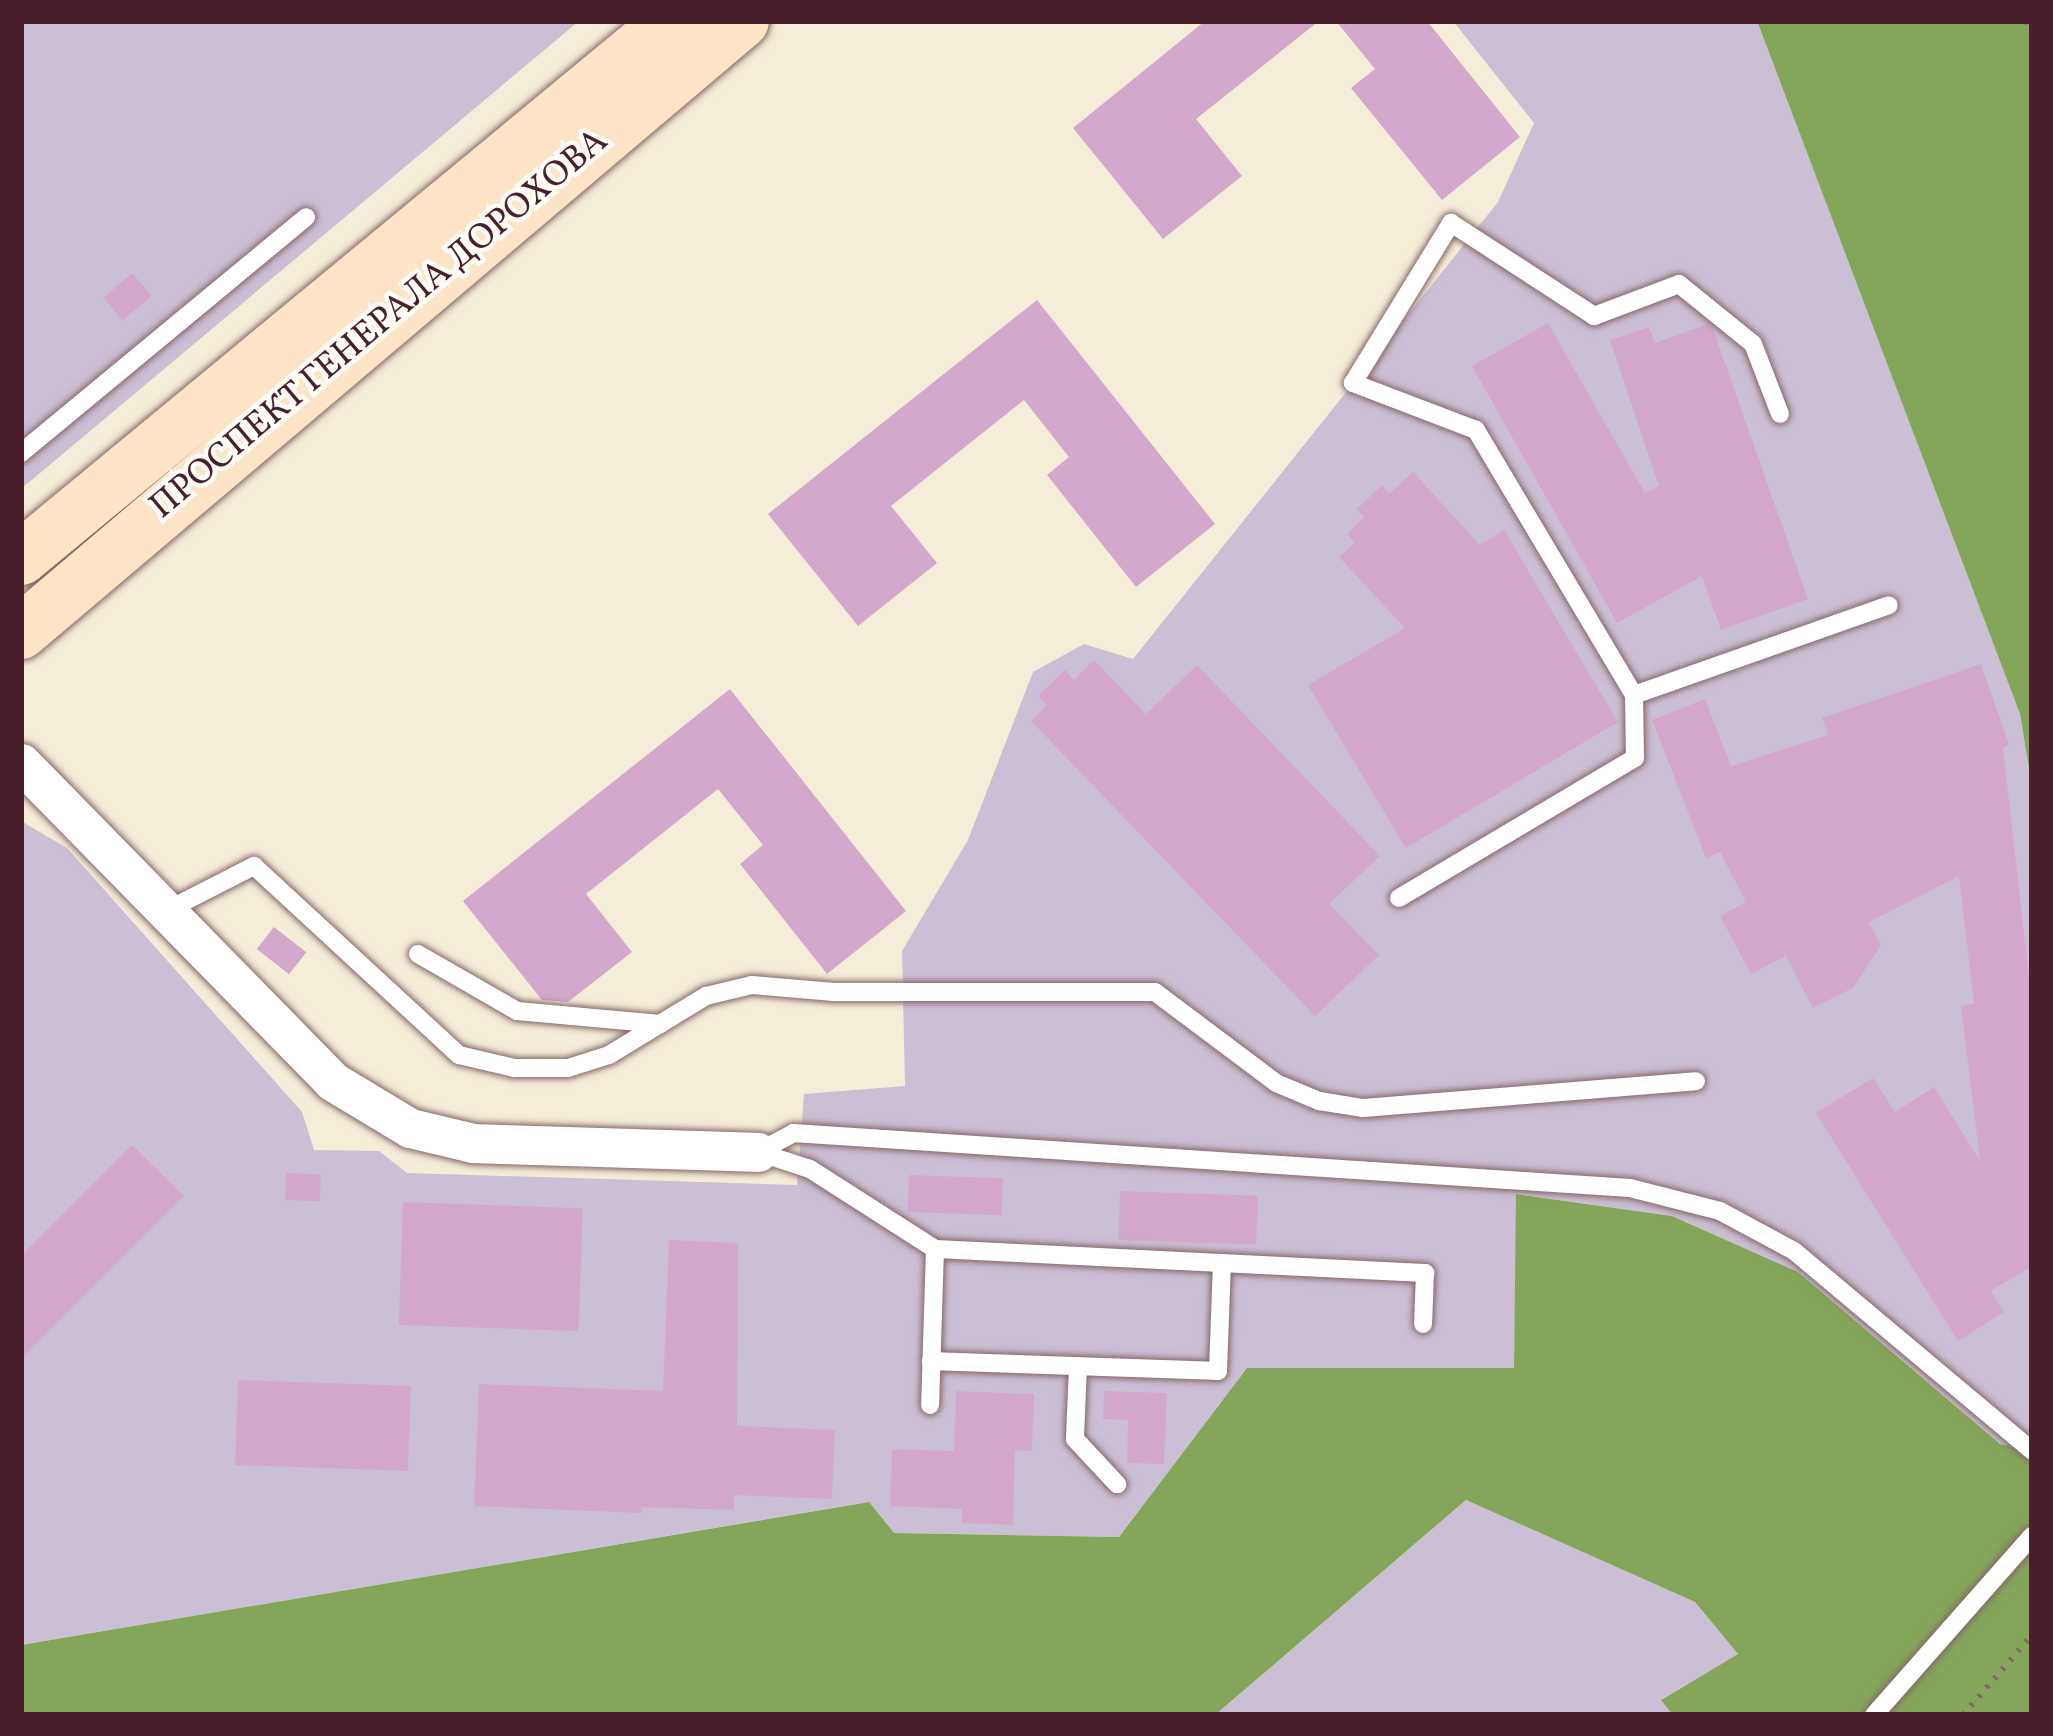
<!DOCTYPE html>
<meta charset="utf-8">
<style>
body{margin:0}
#map{position:relative;width:2053px;height:1736px;overflow:hidden;background:#f4edd8;font-family:Vollkorn,serif}
div>[style]{position:absolute}
.industrial>*{inset:0;background:#cbbfd5}
.forest>*{inset:0;background:#84a65a}
.building>*{inset:0;background:#d4a8cc;transform-origin:0 0}
.path>*{height:6px;margin-top:-3px;transform-origin:0;background:repeating-linear-gradient(90deg,#866768 0 3px,transparent 0 12px)}
.roads{filter:drop-shadow(0 0 3px #866768) drop-shadow(0 0 3px #866768)}
.lane>*{height:18px;margin:-9px;padding:0 9px;transform-origin:9px;border-radius:9px;background:#fff}
.street>*{height:39px;margin:-19.5px;padding:0 19.5px;transform-origin:19.5px;border-radius:19.5px;background:#fff}
.secondary>*{height:54px;margin:-27px;padding:0 27px;transform-origin:27px;border-radius:27px;background:#fee4c6}
span{translate:-50% -50%;white-space:nowrap;text-align:center;line-height:1.15;-webkit-text-stroke:9px #fdfcf7;paint-order:stroke}
.street-label{font-size:36px;color:#4a1f2b}
.frame{position:absolute;inset:0;border:24px solid #4a1f2b;pointer-events:none}
</style>
<div id="map">
<div class="industrial">
<i style="clip-path:polygon(21px 21px,579px 21px,21px 489px)"></i>
<i style="clip-path:polygon(1453px 21px,1757px 21px,2020px 714px,2032px 787px,2032px 1450px,2000px 1444px,1798px 1272px,1672px 1216px,1517px 1194px,1514px 1369px,1247px 1368px,1119px 1537px,893px 1533px,868px 1502px,21px 1645px,21px 821px,67px 848px,302px 1112px,314px 1150px,379px 1151px,407px 1173px,797px 1185px,804px 1094px,905px 1086px,902px 951px,968px 840px,1033px 672px,1084px 644px,1133px 659px,1498px 202px,1534px 123px)"></i>
<i style="clip-path:polygon(1466px 1500px,1695px 1602px,1738px 1654px,1662px 1699px,1673px 1715px,1215px 1715px)"></i>
</div>
<div class="forest">
<i style="clip-path:polygon(1757px 21px,2032px 21px,2032px 787px,2020px 714px)"></i>
<i style="clip-path:polygon(1516px 1194px,1672px 1216px,1798px 1272px,2000px 1444px,2032px 1450px,2032px 1715px,1673px 1715px,1661px 1700px,1738px 1654px,1695px 1602px,1466px 1500px,1215px 1715px,21px 1715px,21px 1645px,869px 1502px,894px 1533px,1119px 1537px,1247px 1368px,1514px 1368px)"></i>
</div>
<div class="building">
<i style="clip-path:polygon(1205px 21px,1319px 21px,1196px 119px,1242px 176px,1163px 239px,1073px 128px)"></i>
<i style="clip-path:polygon(1336px 21px,1427px 21px,1520px 137px,1442px 200px,1351px 88px,1375px 69px)"></i>
<i style="left:132px;top:273px;width:30px;height:38px;rotate:49deg"></i>
<i style="clip-path:polygon(1037px 300px,1215px 524px,1136px 587px,1047px 475px,1069px 457px,1024px 400px,891px 506px,937px 563px,858px 626px,768px 514px)"></i>
<i style="clip-path:polygon(1548px 323px,1645px 493px,1659px 486px,1610px 340px,1649px 327px,1655px 343px,1708px 324px,1713px 329px,1808px 599px,1721px 630px,1702px 576px,1617px 623px,1472px 366px)"></i>
<i style="clip-path:polygon(1413px 472px,1480px 545px,1504px 530px,1618px 722px,1406px 848px,1308px 685px,1405px 628px,1339px 557px,1355px 543px,1347px 534px,1364px 517px,1357px 509px,1382px 485px,1389px 494px)"></i>
<i style="clip-path:polygon(1094px 660px,1146px 714px,1197px 665px,1380px 856px,1329px 904px,1379px 955px,1315px 1016px,1031px 721px,1047px 705px,1038px 696px,1065px 670px,1074px 680px)"></i>
<i style="clip-path:polygon(1981px 664px,2009px 745px,2003px 748px,2032px 1004px,2032px 1266px,1991px 1291px,2004px 1312px,1958px 1341px,1816px 1113px,1873px 1078px,1895px 1112px,1934px 1087px,1980px 1161px,1961px 1006px,1974px 1004px,1959px 876px,1869px 922px,1881px 945px,1853px 988px,1813px 1008px,1786px 956px,1751px 974px,1720px 916px,1746px 902px,1720px 852px,1706px 858px,1652px 720px,1705px 699px,1731px 766px,1828px 735px,1822px 718px)"></i>
<i style="clip-path:polygon(730px 689px,906px 911px,827px 974px,740px 864px,763px 845px,718px 789px,586px 894px,632px 952px,568px 1002px,542px 1000px,463px 901px)"></i>
<i style="left:274px;top:927px;width:41px;height:28px;rotate:38deg"></i>
<i style="clip-path:polygon(132px 1145px,184px 1196px,21px 1359px,21px 1256px)"></i>
<i style="left:286px;top:1173px;width:35px;height:27px;rotate:2deg"></i>
<i style="left:909px;top:1175px;width:94px;height:37px;rotate:2deg"></i>
<i style="left:1120px;top:1191px;width:138px;height:49px;rotate:2deg"></i>
<i style="left:403px;top:1202px;width:180px;height:123px;rotate:2deg"></i>
<i style="clip-path:polygon(669px 1240px,738px 1243px,737px 1426px,835px 1430px,832px 1499px,734px 1495px,734px 1510px,642px 1507px,641px 1513px,474px 1506px,479px 1384px,663px 1391px)"></i>
<i style="left:238px;top:1380px;width:173px;height:85px;rotate:2deg"></i>
<i style="clip-path:polygon(956px 1391px,1034px 1394px,1032px 1451px,1015px 1450px,1013px 1525px,962px 1523px,962px 1509px,890px 1506px,892px 1449px,954px 1451px)"></i>
<i style="clip-path:polygon(1104px 1391px,1167px 1393px,1164px 1464px,1127px 1463px,1128px 1420px,1103px 1419px)"></i>
</div>
<div class="path">
<i style="left:2026px;top:21px;width:9px;rotate:49deg"></i>
<i style="left:1963px;top:1715px;width:106px;rotate:-49.2deg"></i>
</div>
<div class="roads">
<div class="lane">
<i style="left:21px;top:453px;width:370px;rotate:-39.6deg"></i>
<i style="left:1634px;top:695px;width:270px;rotate:-19.4deg"></i>
<i style="left:1399px;top:898px;width:274px;rotate:-30.7deg"></i>
<i style="left:1635px;top:758px;width:63px;rotate:-90.9deg"></i>
<i style="left:1634px;top:695px;width:309px;rotate:-120.8deg"></i>
<i style="left:1476px;top:430px;width:132px;rotate:-159.1deg"></i>
<i style="left:1353px;top:383px;width:188px;rotate:-58.5deg"></i>
<i style="left:1451px;top:223px;width:171px;rotate:33deg"></i>
<i style="left:1594px;top:316px;width:91px;rotate:-20.6deg"></i>
<i style="left:1679px;top:284px;width:95px;rotate:39deg"></i>
<i style="left:1753px;top:344px;width:75px;rotate:68.9deg"></i>
<i style="left:166px;top:911px;width:99px;rotate:-27.1deg"></i>
<i style="left:254px;top:866px;width:279px;rotate:42.7deg"></i>
<i style="left:459px;top:1055px;width:57px;rotate:13.3deg"></i>
<i style="left:514px;top:1068px;width:54px"></i>
<i style="left:568px;top:1068px;width:43px;rotate:-17.6deg"></i>
<i style="left:609px;top:1055px;width:114px;rotate:-31.3deg"></i>
<i style="left:706px;top:996px;width:47px;rotate:-13.4deg"></i>
<i style="left:752px;top:985px;width:82px;rotate:4.9deg"></i>
<i style="left:834px;top:992px;width:321px"></i>
<i style="left:1155px;top:992px;width:151px;rotate:36.9deg"></i>
<i style="left:1276px;top:1083px;width:47px;rotate:22.7deg"></i>
<i style="left:1319px;top:1101px;width:45px;rotate:9deg"></i>
<i style="left:1363px;top:1108px;width:334px;rotate:-4.6deg"></i>
<i style="left:418px;top:954px;width:114px;rotate:29.9deg"></i>
<i style="left:517px;top:1011px;width:144px;rotate:5.2deg"></i>
<i style="left:758px;top:1152px;width:40px;rotate:-28deg"></i>
<i style="left:793px;top:1133px;width:839px;rotate:3.76deg"></i>
<i style="left:1630px;top:1188px;width:93px;rotate:14.3deg"></i>
<i style="left:1720px;top:1211px;width:84px;rotate:28.4deg"></i>
<i style="left:1794px;top:1251px;width:311px;rotate:40deg"></i>
<i style="left:758px;top:1152px;width:55px;rotate:18.1deg"></i>
<i style="left:810px;top:1169px;width:148px;rotate:32.6deg"></i>
<i style="left:935px;top:1249px;width:156px;rotate:91.8deg"></i>
<i style="left:935px;top:1249px;width:491px;rotate:2.8deg"></i>
<i style="left:1425px;top:1273px;width:51px;rotate:92.2deg"></i>
<i style="left:931px;top:1361px;width:287px;rotate:2deg"></i>
<i style="left:1218px;top:1371px;width:108px;rotate:-87.9deg"></i>
<i style="left:1078px;top:1366px;width:73px;rotate:92.4deg"></i>
<i style="left:1075px;top:1439px;width:62px;rotate:47deg"></i>
<i style="left:1874px;top:1715px;width:239px;rotate:-48.6deg"></i>
</div>
<div class="street">
<i style="left:21px;top:763px;width:445px;rotate:45.6deg"></i>
<i style="left:332px;top:1081px;width:91px;rotate:31.1deg"></i>
<i style="left:410px;top:1128px;width:65px;rotate:13.4deg"></i>
<i style="left:473px;top:1143px;width:285px;rotate:1.8deg"></i>
</div>
<div class="secondary">
<i style="left:21px;top:558px;width:843px;rotate:-39.56deg"></i>
<i style="left:21px;top:632px;width:945px;rotate:-40.28deg"></i>
</div>
</div>
<div class="street-label">
<span style="left:380px;top:325px;rotate:-40deg">ПРОСПЕКТ ГЕНЕРАЛА ДОРОХОВА</span>
</div>
<div class="frame"></div>
</div>
